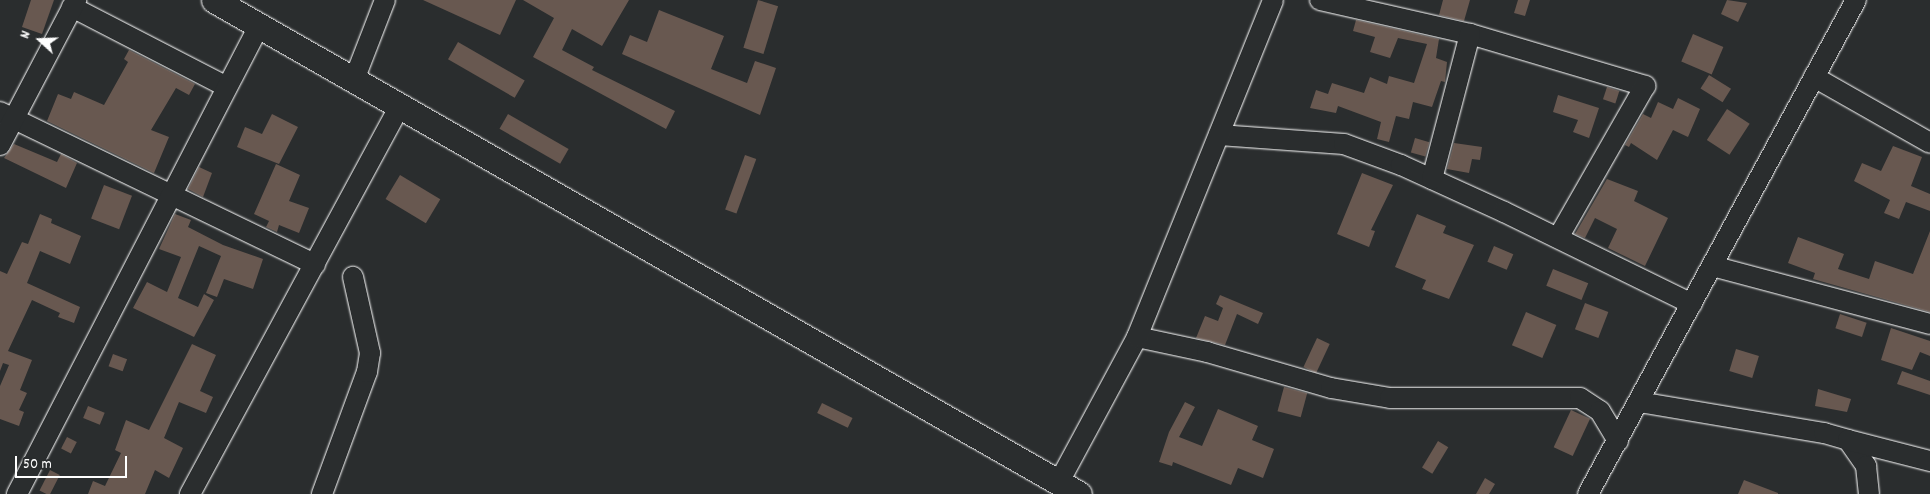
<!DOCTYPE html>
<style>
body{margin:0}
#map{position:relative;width:1930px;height:494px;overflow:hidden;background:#2a2d2e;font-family:Dekko,sans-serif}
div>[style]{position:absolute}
.building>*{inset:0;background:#685850;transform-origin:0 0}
.roads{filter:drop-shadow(0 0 1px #fff) drop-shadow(0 0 1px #fff)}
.minor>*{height:20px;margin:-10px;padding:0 10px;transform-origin:10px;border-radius:10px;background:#2a2d2e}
.major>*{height:25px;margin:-12.5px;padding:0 12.5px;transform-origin:12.5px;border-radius:12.5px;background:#2a2d2e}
span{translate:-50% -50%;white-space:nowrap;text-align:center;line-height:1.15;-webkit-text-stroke:4.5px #2a2d2e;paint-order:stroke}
.north{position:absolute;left:15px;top:15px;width:50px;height:50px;-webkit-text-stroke:4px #2a2d2e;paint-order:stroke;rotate:290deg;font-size:14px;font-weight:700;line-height:20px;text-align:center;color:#fff}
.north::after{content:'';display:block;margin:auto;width:18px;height:22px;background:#fff;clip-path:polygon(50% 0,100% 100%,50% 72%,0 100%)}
.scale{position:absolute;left:15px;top:456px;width:112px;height:22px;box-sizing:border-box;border:2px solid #fff;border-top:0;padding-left:6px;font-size:15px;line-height:18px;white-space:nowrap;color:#fff;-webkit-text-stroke:4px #2a2d2e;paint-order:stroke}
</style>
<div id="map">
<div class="building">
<i style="clip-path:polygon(31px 0,54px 0,42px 34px,22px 27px)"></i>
<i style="clip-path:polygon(423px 0,516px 0,500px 35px)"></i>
<i style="clip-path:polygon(523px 0,629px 0,602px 46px,572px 29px,562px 50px,594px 67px,592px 70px,675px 111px,666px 129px,533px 57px,554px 18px)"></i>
<i style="left:758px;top:0;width:21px;height:50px;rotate:17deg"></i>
<i style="clip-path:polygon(1443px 0,1470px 0,1464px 21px,1439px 15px)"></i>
<i style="clip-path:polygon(1518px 0,1530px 0,1525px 16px,1514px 13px)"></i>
<i style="clip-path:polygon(1727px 0,1747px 3px,1738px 22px,1721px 14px)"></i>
<i style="clip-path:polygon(659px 10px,724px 36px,711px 69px,747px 83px,755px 61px,776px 68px,760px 115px,622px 54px,630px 35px,647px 42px)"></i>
<i style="clip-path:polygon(1356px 20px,1439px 39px,1436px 58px,1447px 62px,1445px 82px,1441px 81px,1432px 107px,1413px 102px,1409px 119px,1396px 116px,1389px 142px,1377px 139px,1381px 122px,1338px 106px,1336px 113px,1310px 108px,1316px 90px,1328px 94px,1332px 83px,1364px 93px,1370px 77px,1387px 84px,1389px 76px,1414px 83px,1427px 44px,1398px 38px,1390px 58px,1370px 52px,1375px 37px,1353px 31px)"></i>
<i style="left:1693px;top:34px;width:33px;height:30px;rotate:23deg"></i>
<i style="left:458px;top:42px;width:77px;height:20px;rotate:30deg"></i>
<i style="clip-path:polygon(129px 50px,195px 84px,189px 95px,176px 88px,151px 130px,169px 137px,154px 173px,47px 121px,58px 94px,71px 99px,74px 92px,104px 105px,128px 62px,124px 59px)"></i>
<i style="left:1709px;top:75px;width:26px;height:16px;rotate:32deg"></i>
<i style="left:1607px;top:87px;width:13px;height:13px;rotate:18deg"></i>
<i style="clip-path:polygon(1558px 95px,1599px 108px,1589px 138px,1573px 132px,1578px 120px,1553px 112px)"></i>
<i style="clip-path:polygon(1678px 98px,1700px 109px,1688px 137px,1673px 130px,1657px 160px,1631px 143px,1629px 147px,1625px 145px,1643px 114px,1651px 118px,1658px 102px,1673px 109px)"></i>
<i style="left:1727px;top:109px;width:27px;height:37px;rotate:33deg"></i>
<i style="clip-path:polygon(272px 114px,298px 127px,279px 164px,237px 147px,245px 127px,262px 134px)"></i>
<i style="left:508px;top:114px;width:70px;height:17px;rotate:30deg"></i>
<i style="left:1415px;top:138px;width:15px;height:15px;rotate:16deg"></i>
<i style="clip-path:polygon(1454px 143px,1482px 147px,1480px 160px,1472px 159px,1469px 173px,1447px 169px)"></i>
<i style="clip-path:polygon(14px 144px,57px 162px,61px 154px,77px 163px,66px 188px,4px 158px)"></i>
<i style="clip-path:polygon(1893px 146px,1922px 157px,1911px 186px,1930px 194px,1930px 211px,1906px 202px,1899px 219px,1884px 213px,1890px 200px,1854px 181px,1862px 163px,1881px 171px)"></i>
<i style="left:745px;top:155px;width:12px;height:58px;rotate:20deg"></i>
<i style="clip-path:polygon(276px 164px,300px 175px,289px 201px,309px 208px,299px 233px,279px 225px,277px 232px,266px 227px,269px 221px,254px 214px)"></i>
<i style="clip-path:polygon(199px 167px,212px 173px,203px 197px,188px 189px)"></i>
<i style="clip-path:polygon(1362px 173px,1393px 185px,1371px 230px,1375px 231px,1369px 247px,1337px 234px)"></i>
<i style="left:400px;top:175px;width:47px;height:28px;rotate:31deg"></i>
<i style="clip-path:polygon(1607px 179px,1638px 191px,1634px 201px,1668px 218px,1645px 266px,1608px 248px,1617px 229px,1595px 218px,1585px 238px,1575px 234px)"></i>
<i style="left:104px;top:185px;width:30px;height:36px;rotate:21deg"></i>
<i style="clip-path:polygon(40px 214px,52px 219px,51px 223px,81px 236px,70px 264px,40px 251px,27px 283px,80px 307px,74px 323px,58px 317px,60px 313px,32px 300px,8px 351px,32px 360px,20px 390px,27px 393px,19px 410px,24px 412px,19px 426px,0 419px,0 386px,9px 365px,3px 363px,0 371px,0 271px,7px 274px,22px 242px,28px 244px)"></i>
<i style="clip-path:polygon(175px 214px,191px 220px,188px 227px,223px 245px,263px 259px,253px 289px,224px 279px,217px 297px,206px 293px,221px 256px,199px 246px,178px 298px,198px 307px,204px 294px,214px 300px,194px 337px,133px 308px,147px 282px,167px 292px,181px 257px,159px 249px)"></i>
<i style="clip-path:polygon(1417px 214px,1446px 226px,1443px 233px,1474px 245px,1449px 299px,1422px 289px,1426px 280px,1395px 267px)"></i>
<i style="clip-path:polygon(1930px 231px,1930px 312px,1813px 279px,1815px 273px,1788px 263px,1798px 237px,1844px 254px,1838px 269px,1869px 279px,1875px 261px,1913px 274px)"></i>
<i style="left:1494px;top:246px;width:21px;height:17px;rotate:23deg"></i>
<i style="left:1553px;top:269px;width:38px;height:18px;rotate:22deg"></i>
<i style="clip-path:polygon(1220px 295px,1263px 313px,1258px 324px,1237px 314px,1225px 345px,1196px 338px,1205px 316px,1218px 321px,1223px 308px,1216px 304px)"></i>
<i style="left:1585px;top:303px;width:25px;height:28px;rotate:21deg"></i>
<i style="left:1526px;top:312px;width:33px;height:36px;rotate:23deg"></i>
<i style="left:1840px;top:314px;width:28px;height:15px;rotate:18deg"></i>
<i style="clip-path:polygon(1891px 328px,1930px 341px,1930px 356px,1920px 352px,1912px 370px,1881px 360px)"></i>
<i style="left:1317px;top:338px;width:14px;height:32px;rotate:25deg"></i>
<i style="clip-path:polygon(192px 344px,216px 355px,200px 391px,213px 397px,206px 413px,179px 402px,164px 438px,183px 448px,169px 478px,155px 470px,145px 494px,88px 494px,93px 481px,105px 486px,121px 453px,115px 450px,126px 420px,149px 430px)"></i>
<i style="left:1736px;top:349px;width:24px;height:23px;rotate:17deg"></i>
<i style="left:113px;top:354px;width:15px;height:13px;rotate:20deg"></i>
<i style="clip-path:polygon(1902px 371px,1930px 381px,1930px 395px,1897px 384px)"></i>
<i style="left:1284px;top:387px;width:24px;height:25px;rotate:15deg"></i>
<i style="clip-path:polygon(1818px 389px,1851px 399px,1847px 412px,1815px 406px)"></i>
<i style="clip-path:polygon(1185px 402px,1195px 407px,1179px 437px,1202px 446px,1218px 409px,1258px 426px,1252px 440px,1274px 449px,1263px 478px,1238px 468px,1231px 485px,1173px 462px,1172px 466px,1159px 462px,1169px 432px)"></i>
<i style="left:822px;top:403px;width:34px;height:11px;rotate:26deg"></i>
<i style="left:88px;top:406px;width:18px;height:13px;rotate:22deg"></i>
<i style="left:1571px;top:410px;width:21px;height:41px;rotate:25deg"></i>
<i style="left:67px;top:437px;width:11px;height:13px;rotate:27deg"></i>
<i style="left:1438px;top:441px;width:12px;height:31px;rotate:31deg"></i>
<i style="left:50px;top:470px;width:11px;height:23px;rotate:27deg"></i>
<i style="clip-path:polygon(1485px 478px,1495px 484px,1489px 494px,1476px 494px)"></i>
<i style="clip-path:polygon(1744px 480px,1778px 493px,1778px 494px,1738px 494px)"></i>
</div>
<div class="roads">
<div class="minor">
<i style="left:1320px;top:0;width:154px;rotate:12.8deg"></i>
<i style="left:1470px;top:34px;width:183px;rotate:16.5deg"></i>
<i style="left:1645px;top:86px;width:175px;rotate:119.8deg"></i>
<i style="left:72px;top:7px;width:174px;rotate:27.3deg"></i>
<i style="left:1814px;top:77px;width:133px;rotate:29.6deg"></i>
<i style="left:354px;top:80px;width:86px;rotate:-68.8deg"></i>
<i style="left:0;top:112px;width:350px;rotate:25.8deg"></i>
<i style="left:1219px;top:135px;width:125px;rotate:4.1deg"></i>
<i style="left:1344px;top:144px;width:61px;rotate:20.2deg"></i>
<i style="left:1401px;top:165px;width:113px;rotate:24.5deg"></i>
<i style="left:1504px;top:212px;width:209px;rotate:26.1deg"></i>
<i style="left:0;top:145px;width:164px;rotate:-62.3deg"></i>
<i style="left:1432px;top:179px;width:150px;rotate:-75.3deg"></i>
<i style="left:1712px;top:266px;width:226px;rotate:14.9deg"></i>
<i style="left:1137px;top:337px;width:72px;rotate:12.1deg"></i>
<i style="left:1207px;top:352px;width:129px;rotate:16.2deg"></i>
<i style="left:1331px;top:388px;width:60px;rotate:9.6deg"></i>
<i style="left:1390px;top:398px;width:190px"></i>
<i style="left:1580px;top:398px;width:24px;rotate:33deg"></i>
<i style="left:1600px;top:411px;width:35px;rotate:59deg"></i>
<i style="left:1639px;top:402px;width:188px;rotate:9.5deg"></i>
<i style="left:1824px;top:433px;width:25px;rotate:16deg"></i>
<i style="left:1848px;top:440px;width:32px;rotate:55deg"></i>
<i style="left:1866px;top:466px;width:28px;rotate:84deg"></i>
<i style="left:1848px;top:440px;width:85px;rotate:14.4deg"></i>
<i style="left:1059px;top:482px;width:165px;rotate:-61.7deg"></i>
<i style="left:1137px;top:337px;width:363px;rotate:-68deg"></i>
<i style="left:17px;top:494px;width:527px;rotate:-62.66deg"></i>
<i style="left:190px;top:494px;width:442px;rotate:-61.6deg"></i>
<i style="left:322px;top:494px;width:130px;rotate:-69.8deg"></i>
<i style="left:367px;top:372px;width:19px;rotate:-81deg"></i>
<i style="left:370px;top:353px;width:78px;rotate:-102.6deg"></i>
<i style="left:1588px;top:494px;width:562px;rotate:-61.52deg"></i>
</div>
<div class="major">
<i style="left:214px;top:0;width:996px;rotate:29.73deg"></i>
</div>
</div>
<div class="north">N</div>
<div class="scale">50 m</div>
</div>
